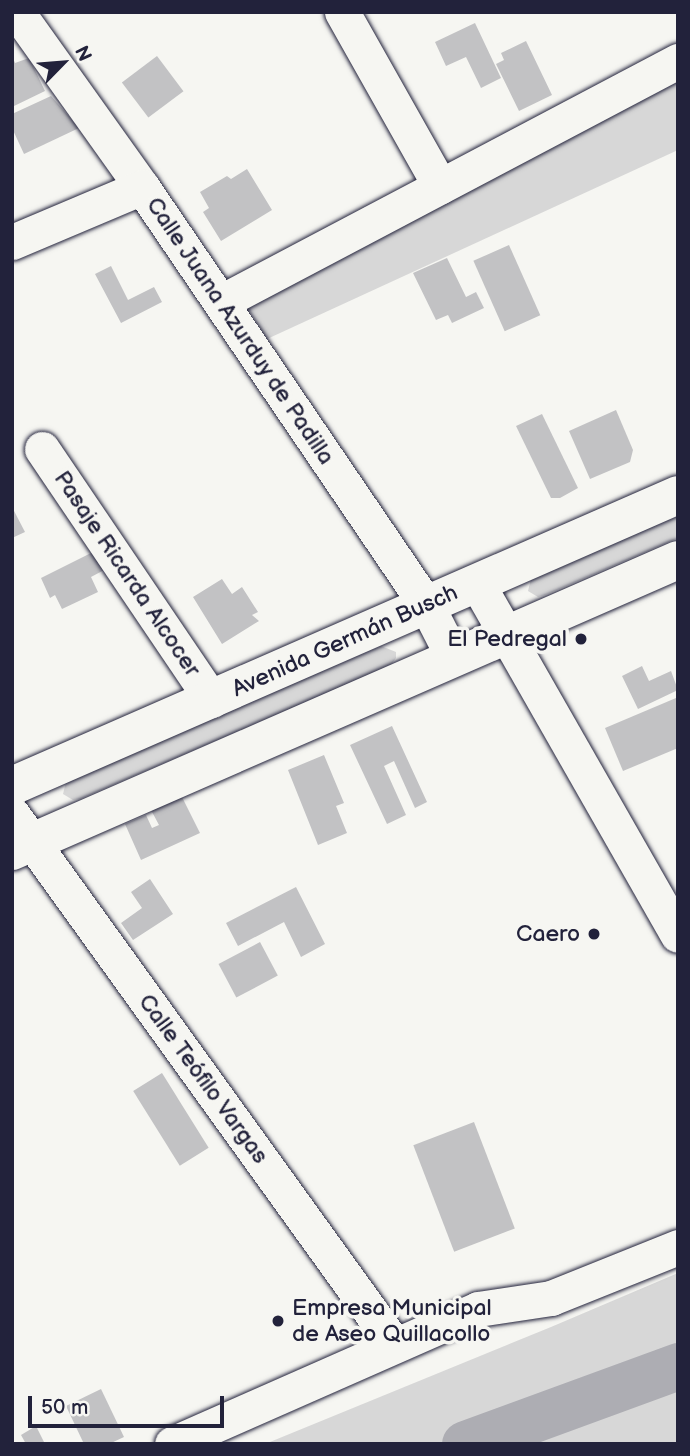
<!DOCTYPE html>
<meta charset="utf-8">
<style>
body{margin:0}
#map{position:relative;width:690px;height:1456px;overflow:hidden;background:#f6f6f2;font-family:"Balsamiq Sans",sans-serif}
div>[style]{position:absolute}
.green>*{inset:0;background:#d7d7d7}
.river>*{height:47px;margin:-23.5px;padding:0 23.5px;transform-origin:23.5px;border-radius:23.5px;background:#adadb3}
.building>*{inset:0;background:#c2c2c4;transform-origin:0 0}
.roads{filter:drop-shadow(0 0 2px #22223b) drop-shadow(0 0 2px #22223b)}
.minor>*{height:35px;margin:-17.5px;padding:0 17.5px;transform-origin:17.5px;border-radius:17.5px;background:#f6f6f2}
.major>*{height:38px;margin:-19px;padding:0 19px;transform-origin:19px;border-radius:19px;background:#f6f6f2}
.dots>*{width:19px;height:19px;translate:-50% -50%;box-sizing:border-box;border:4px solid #f6f6f2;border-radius:50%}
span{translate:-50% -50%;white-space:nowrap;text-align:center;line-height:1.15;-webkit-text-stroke:7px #f6f6f2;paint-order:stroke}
.street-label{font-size:23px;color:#22223b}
.poi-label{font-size:23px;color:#22223b}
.right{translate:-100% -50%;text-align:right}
.left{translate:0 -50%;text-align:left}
.frame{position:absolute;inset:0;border:14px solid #22223b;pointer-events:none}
.north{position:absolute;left:28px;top:28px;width:70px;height:70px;-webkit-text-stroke:5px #f6f6f2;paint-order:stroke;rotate:65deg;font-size:19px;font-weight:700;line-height:28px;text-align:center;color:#22223b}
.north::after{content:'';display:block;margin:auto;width:24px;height:32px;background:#22223b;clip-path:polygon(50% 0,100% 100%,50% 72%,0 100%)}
.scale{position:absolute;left:28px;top:1396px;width:196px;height:32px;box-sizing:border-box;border:4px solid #22223b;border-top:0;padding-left:9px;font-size:21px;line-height:24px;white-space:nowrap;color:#22223b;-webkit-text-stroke:5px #f6f6f2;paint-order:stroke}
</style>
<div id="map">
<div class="green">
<i style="clip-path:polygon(678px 72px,678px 150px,267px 339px,246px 305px)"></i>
<i style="clip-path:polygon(678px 514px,678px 538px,545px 595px,538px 597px,528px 591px,531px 579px)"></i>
<i style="clip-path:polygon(381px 646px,396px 652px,396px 658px,390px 666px,80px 799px,73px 800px,63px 794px,66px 782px,72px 778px)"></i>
<i style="clip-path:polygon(678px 1273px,678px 1444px,265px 1444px,551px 1327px)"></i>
</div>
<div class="river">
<i style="left:465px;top:1444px;width:227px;rotate:-20.1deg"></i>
</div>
<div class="building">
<i style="clip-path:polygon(475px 23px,501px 78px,481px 88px,466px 57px,446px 66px,435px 42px)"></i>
<i style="clip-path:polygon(526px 41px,552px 95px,519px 111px,496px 64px,504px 60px,501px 53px)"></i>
<i style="clip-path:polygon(12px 56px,15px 63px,29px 58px,45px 91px,12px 107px)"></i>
<i style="left:157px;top:56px;width:44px;height:44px;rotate:53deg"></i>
<i style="clip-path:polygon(51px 96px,79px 128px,24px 154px,12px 128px,12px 114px)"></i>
<i style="clip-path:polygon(247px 169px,272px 210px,221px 241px,203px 212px,209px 208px,200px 192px,227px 176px,231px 179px)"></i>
<i style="left:509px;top:245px;width:77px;height:39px;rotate:66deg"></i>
<i style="clip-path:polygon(447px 258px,466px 297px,476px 292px,484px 308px,452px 323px,448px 315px,436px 320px,413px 273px)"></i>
<i style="clip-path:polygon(111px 266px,128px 300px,154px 287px,162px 302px,121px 323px,95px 274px)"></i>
<i style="clip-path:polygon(616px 410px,633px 450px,630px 462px,590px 479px,569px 431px)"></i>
<i style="clip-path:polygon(542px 414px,578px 488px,560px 498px,551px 498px,516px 426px)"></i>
<i style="clip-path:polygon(12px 507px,25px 532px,12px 538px)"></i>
<i style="clip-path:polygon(97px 550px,106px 569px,91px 577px,98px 592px,62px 609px,55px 595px,50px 598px,41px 578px)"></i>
<i style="clip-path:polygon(222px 579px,232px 594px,242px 587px,258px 612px,252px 615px,259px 621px,222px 644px,193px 597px)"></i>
<i style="clip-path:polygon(642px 666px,649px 681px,671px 671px,678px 690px,638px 709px,622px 676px)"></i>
<i style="clip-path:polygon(676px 698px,678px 748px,623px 771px,605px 728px)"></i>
<i style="clip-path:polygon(392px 726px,427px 802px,415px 808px,394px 761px,384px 766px,406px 815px,387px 824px,350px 745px)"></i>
<i style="clip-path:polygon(324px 755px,344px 803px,336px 806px,347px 833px,318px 845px,288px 770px)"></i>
<i style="clip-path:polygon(181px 795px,200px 833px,141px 860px,125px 824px,146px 815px,152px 828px,159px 825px,151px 810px)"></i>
<i style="clip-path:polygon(150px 879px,173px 914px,133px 940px,121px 923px,142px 908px,131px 892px)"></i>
<i style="clip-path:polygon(296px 887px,325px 944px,301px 957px,284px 922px,238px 946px,226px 923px)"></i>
<i style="left:260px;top:942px;width:38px;height:47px;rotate:62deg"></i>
<i style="left:162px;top:1073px;width:88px;height:34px;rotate:58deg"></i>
<i style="left:474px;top:1122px;width:114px;height:65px;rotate:69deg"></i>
<i style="clip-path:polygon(101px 1389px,124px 1437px,109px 1444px,84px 1444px,66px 1406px)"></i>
<i style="clip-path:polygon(36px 1426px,45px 1444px,26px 1444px,21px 1435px)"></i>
</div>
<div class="roads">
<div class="minor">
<i style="left:17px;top:12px;width:215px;rotate:54.5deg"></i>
<i style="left:142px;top:187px;width:507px;rotate:55.78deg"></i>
<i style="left:427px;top:606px;width:57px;rotate:63deg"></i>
<i style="left:342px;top:12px;width:200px;rotate:60.6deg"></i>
<i style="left:12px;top:242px;width:141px;rotate:-22.9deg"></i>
<i style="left:221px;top:302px;width:517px;rotate:-27.81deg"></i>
<i style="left:42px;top:449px;width:303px;rotate:55.9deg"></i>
<i style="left:477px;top:583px;width:405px;rotate:60.3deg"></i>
<i style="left:12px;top:814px;width:653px;rotate:54.22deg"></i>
<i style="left:172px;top:1444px;width:334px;rotate:-23.8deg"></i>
<i style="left:478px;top:1309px;width:74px;rotate:-8.6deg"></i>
<i style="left:551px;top:1298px;width:137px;rotate:-21.9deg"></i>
</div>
<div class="major">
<i style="left:12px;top:786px;width:727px;rotate:-23.6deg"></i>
<i style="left:12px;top:851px;width:727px;rotate:-23.6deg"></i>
</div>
</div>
<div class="dots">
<i style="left:581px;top:639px;background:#22223b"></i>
<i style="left:594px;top:934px;background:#22223b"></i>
<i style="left:278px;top:1321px;background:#22223b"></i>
</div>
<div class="street-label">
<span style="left:240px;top:331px;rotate:56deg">Calle Juana Azurduy de Padilla</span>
<span style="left:127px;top:574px;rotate:56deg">Pasaje Ricarda Alcocer</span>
<span style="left:345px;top:641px;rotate:-24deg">Avenida Germán Busch</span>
<span style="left:203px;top:1079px;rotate:54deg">Calle Teófilo Vargas</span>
</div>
<div class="poi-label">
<span class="right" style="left:567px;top:639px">El Pedregal</span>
<span class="right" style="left:580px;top:934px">Caero</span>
<span class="left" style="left:292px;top:1321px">Empresa Municipal<br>de Aseo Quillacollo</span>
</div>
<div class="frame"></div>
<div class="north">N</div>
<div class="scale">50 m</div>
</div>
